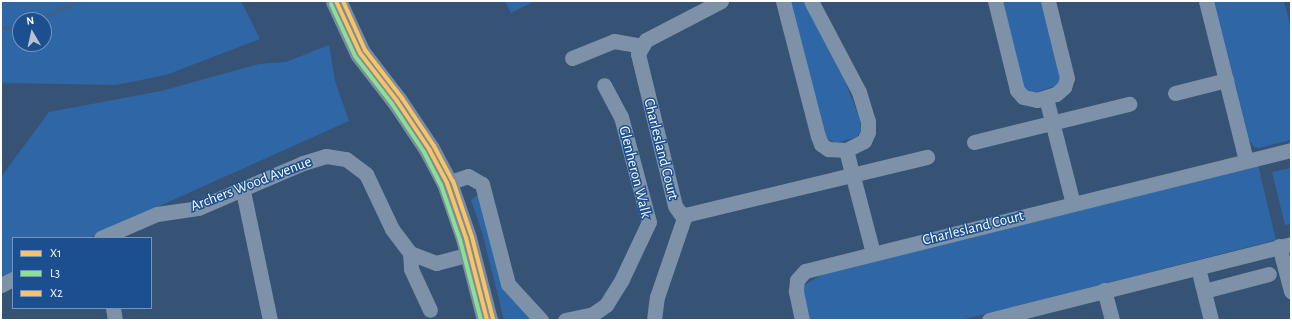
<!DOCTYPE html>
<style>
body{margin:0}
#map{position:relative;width:1292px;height:321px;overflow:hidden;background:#365274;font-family:"Alegreya Sans",sans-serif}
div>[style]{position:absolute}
.green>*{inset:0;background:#2f66a5}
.stream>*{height:4px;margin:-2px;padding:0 2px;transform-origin:2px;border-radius:2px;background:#3b618d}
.minor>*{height:15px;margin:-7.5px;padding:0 7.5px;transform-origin:7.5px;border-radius:7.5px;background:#7d92a8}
.secondary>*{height:21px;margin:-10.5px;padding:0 10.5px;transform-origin:10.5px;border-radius:10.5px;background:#798da4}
.bus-1>*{height:4px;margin:-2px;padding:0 2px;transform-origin:2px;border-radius:2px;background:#fdc35f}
.bus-2>*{height:4px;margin:-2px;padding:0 2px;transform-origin:2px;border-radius:2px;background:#8de090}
.bus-3>*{height:4px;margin:-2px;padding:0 2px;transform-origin:2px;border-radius:2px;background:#fdc35f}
span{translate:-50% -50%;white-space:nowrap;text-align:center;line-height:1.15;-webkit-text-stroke:3px #1b4f8f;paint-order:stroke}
.street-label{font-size:15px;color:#fff}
.frame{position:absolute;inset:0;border:2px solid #fff;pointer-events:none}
.legend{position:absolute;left:12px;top:237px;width:140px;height:72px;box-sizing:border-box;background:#1b4f8f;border:1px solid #7695bc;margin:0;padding:5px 7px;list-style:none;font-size:12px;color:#fff}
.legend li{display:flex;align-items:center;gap:8px;height:20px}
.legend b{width:20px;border:1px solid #7695bc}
.north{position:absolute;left:12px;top:12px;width:40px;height:40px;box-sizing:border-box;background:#1b4f8f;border:1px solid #7695bc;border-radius:50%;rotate:351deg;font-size:11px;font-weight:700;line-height:16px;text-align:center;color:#fff}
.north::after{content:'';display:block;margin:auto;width:14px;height:18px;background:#b9c2ce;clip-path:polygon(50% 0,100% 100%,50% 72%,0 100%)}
</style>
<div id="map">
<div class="green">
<i style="clip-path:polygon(evenodd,1px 1px,241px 1px,260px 39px,166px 75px,116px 85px,1px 83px,1px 1px,20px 20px,44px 20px,44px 44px,20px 44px,20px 20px)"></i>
<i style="clip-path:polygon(505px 1px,535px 1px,511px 13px)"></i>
<i style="clip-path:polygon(790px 1px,803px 1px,844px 78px,860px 120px,861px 131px,857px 137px,836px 143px,826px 138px)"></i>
<i style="clip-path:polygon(1001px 1px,1041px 1px,1060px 77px,1058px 85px,1034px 93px,1027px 92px,1022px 84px)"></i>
<i style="clip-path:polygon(1213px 1px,1284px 1px,1291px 28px,1291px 140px,1259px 148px,1254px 147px,1248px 139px)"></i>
<i style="clip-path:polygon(329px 45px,335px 81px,349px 121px,88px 238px,13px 238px,13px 273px,1px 278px,1px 177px,49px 112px,161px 91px,259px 64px,286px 62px)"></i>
<i style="clip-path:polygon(1258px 165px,1276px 240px,961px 320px,810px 320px,803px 291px,806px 284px,825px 273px)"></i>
<i style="clip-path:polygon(1291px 168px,1291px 224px,1285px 225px,1272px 172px)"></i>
<i style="clip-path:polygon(480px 193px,506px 287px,536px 320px,504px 320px,482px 232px,471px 200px)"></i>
</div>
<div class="stream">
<i style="left:40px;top:20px;width:43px;rotate:-26deg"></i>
<i style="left:1px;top:29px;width:19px;rotate:-6deg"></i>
</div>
<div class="minor">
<i style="left:721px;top:1px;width:85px;rotate:152.5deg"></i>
<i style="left:646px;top:40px;width:16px;rotate:120deg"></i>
<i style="left:638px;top:54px;width:156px;rotate:76.3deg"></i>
<i style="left:675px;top:206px;width:9px;rotate:54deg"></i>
<i style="left:680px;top:213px;width:5px;rotate:22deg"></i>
<i style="left:685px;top:215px;width:249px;rotate:-13.5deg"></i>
<i style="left:783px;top:1px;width:139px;rotate:75.5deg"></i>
<i style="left:818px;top:136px;width:9px;rotate:69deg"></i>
<i style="left:821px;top:144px;width:9px;rotate:36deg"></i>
<i style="left:828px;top:149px;width:18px;rotate:3deg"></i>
<i style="left:846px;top:150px;width:106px;rotate:75.3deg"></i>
<i style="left:811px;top:1px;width:103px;rotate:62.2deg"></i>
<i style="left:859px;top:92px;width:30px;rotate:73deg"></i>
<i style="left:868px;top:121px;width:11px;rotate:90deg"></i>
<i style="left:868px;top:132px;width:10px;rotate:114deg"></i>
<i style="left:864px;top:141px;width:20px;rotate:153deg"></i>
<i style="left:995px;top:1px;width:92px;rotate:76.1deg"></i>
<i style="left:1017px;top:90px;width:9px;rotate:49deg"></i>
<i style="left:1023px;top:97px;width:14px;rotate:12deg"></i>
<i style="left:1037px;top:100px;width:20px;rotate:-18deg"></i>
<i style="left:1056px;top:94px;width:11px;rotate:-41deg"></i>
<i style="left:1064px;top:87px;width:9px;rotate:-72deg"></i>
<i style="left:1067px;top:78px;width:79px;rotate:-103.9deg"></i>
<i style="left:1206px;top:1px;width:164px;rotate:75.9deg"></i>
<i style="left:572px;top:58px;width:45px;rotate:-22deg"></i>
<i style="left:614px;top:41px;width:27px;rotate:10deg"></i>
<i style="left:1175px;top:93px;width:53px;rotate:-14.3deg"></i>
<i style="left:1046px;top:98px;width:109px;rotate:75.7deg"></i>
<i style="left:974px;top:142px;width:160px;rotate:-13.8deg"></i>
<i style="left:447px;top:183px;width:22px;rotate:-18deg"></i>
<i style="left:468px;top:176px;width:16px;rotate:30deg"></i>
<i style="left:482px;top:184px;width:103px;rotate:75.4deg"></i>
<i style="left:508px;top:284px;width:49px;rotate:47.5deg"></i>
<i style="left:243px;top:191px;width:132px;rotate:78.2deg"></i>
<i style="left:101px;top:238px;width:61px;rotate:-23.2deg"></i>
<i style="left:157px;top:214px;width:41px;rotate:-8.3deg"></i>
<i style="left:198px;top:208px;width:114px;rotate:-23.2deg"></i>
<i style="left:303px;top:163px;width:24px;rotate:-17deg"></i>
<i style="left:326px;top:156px;width:20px;rotate:9deg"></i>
<i style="left:346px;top:159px;width:25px;rotate:37deg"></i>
<i style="left:366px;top:174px;width:61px;rotate:64.7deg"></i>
<i style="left:392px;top:229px;width:30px;rotate:53deg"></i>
<i style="left:410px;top:253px;width:28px;rotate:21deg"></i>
<i style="left:436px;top:263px;width:35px;rotate:-15deg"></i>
<i style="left:1279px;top:246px;width:47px;rotate:75.1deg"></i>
<i style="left:410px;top:253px;width:16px;rotate:86deg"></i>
<i style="left:411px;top:269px;width:45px;rotate:65.1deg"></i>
<i style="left:1198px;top:268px;width:54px;rotate:76deg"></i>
<i style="left:1px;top:285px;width:13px;rotate:-27deg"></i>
<i style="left:1104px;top:290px;width:31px;rotate:75deg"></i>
<i style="left:1204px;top:291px;width:67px;rotate:-14.7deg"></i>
<i style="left:113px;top:308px;width:12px;rotate:81deg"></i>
<i style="left:565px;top:320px;width:29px;rotate:-12deg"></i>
<i style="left:593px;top:314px;width:16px;rotate:-35deg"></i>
<i style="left:606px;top:305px;width:31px;rotate:-58deg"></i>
<i style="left:622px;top:279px;width:63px;rotate:-64.7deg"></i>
<i style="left:649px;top:222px;width:109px;rotate:-104.9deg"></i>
<i style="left:621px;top:117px;width:36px;rotate:-118deg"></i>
<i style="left:654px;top:320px;width:23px;rotate:-83deg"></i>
<i style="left:657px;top:297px;width:87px;rotate:-71.1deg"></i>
<i style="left:802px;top:320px;width:30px;rotate:-102deg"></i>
<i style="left:796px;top:291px;width:11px;rotate:-85deg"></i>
<i style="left:797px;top:280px;width:12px;rotate:-48deg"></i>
<i style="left:805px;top:271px;width:501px;rotate:-13.98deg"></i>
<i style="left:989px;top:320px;width:311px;rotate:-14.1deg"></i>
</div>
<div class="secondary">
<i style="left:336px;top:1px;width:57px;rotate:65.2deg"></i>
<i style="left:360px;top:53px;width:61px;rotate:52.4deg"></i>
<i style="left:397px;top:101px;width:58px;rotate:56.3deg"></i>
<i style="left:429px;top:149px;width:38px;rotate:62deg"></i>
<i style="left:447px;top:183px;width:58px;rotate:70.9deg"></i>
<i style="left:466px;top:238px;width:85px;rotate:75.6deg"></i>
</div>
<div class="bus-1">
<i style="left:336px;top:1px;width:57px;rotate:65.2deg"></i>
<i style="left:360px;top:53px;width:61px;rotate:52.4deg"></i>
<i style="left:397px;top:101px;width:58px;rotate:56.3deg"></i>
<i style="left:429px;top:149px;width:38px;rotate:62deg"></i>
<i style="left:447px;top:183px;width:58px;rotate:70.9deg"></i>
<i style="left:466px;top:238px;width:85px;rotate:75.6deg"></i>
</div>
<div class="bus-2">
<i style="left:331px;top:4px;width:57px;rotate:65.2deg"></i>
<i style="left:355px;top:56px;width:61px;rotate:52.4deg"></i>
<i style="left:392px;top:104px;width:58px;rotate:56.3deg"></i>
<i style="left:424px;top:152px;width:37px;rotate:63deg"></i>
<i style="left:441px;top:185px;width:58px;rotate:70.9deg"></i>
<i style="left:460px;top:240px;width:83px;rotate:75.3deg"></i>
</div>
<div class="bus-3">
<i style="left:343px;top:1px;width:54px;rotate:65.8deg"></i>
<i style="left:365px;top:50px;width:61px;rotate:52.4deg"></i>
<i style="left:402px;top:98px;width:58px;rotate:56.3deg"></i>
<i style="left:434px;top:146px;width:40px;rotate:62deg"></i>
<i style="left:453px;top:181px;width:59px;rotate:71.3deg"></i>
<i style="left:472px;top:237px;width:85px;rotate:75.6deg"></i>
</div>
<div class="street-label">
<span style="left:661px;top:149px;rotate:76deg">Charlesland Court</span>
<span style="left:635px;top:172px;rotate:76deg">Glenheron Walk</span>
<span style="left:251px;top:184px;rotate:-21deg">Archers Wood Avenue</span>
<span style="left:973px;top:228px;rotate:-14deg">Charlesland Court</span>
</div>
<div class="frame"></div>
<ul class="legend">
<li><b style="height:5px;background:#fdc35f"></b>X1</li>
<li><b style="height:5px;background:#8de090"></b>L3</li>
<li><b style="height:5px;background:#fdc35f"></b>X2</li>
</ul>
<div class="north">N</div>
</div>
